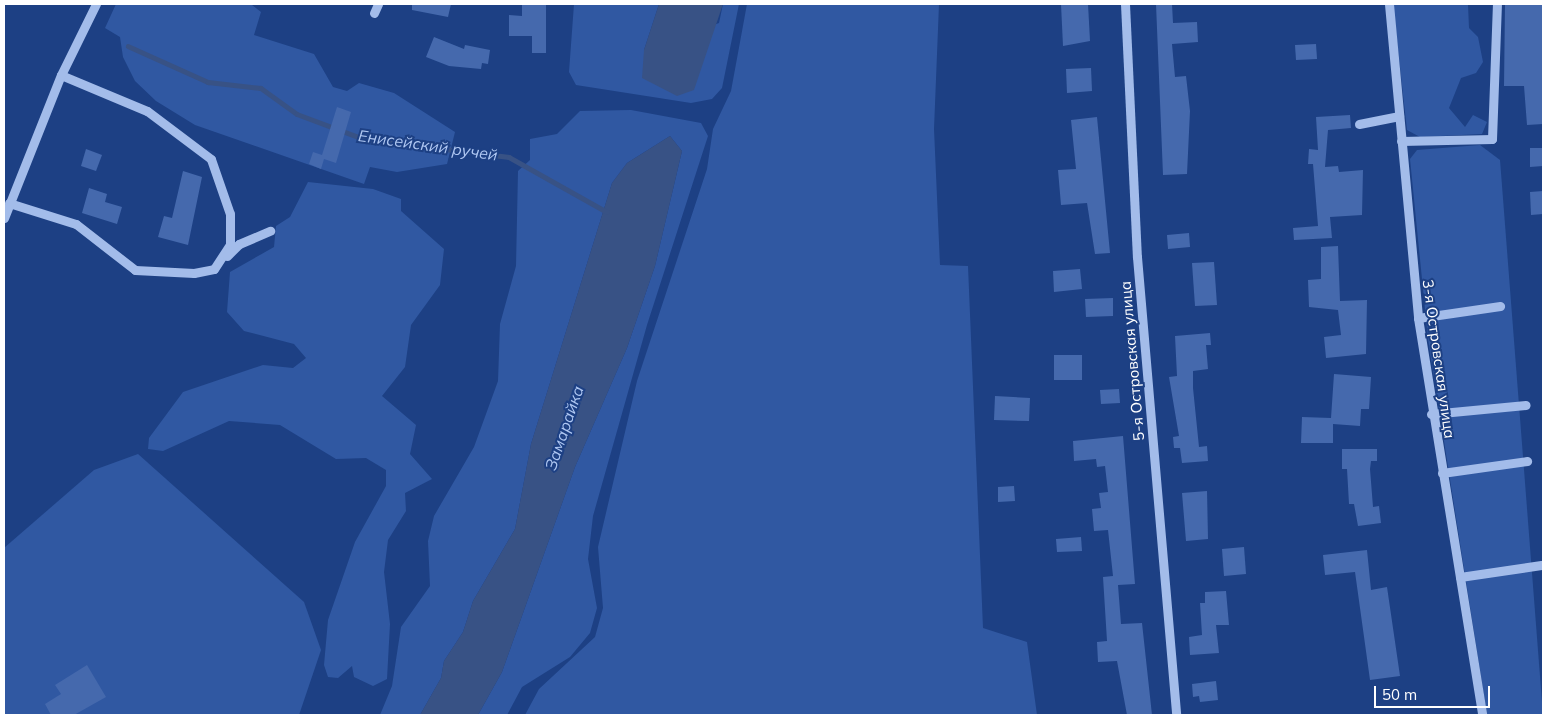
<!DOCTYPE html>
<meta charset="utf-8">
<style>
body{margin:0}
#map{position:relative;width:1547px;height:719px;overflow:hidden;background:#1d4084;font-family:Mulish,sans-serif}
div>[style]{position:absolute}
.green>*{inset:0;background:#3058a2}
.water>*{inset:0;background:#385285}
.stream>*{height:4.5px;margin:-2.25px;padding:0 2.25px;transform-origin:2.25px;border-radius:2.25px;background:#385285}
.building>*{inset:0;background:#4569ad}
.minor>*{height:9px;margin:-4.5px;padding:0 4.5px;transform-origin:4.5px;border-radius:4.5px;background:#a3bcea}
span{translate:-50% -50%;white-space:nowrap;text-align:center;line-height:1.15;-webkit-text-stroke:4px #1d4084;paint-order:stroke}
.street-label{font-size:15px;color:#fff}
.water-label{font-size:16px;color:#afc7f2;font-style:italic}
.frame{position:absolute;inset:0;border:5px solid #fff;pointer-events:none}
.scale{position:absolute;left:1374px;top:686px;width:116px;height:22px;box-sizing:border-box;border:2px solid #fff;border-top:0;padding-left:6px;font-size:15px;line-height:18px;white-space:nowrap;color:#fff;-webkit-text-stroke:4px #1d4084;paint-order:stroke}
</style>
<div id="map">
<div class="green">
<i style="clip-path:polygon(116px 4px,252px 5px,261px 12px,254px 35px,314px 54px,333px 87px,347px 91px,359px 83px,394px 93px,455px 132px,447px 164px,397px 172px,370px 167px,364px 184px,195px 125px,156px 101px,135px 81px,123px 57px,120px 37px,105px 28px)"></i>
<i style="clip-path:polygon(574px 4px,659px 4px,644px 50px,719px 23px,723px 4px,739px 4px,722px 88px,712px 99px,691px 103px,576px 85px,569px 72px)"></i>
<i style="clip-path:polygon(747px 4px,939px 4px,934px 129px,940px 265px,968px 266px,983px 628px,1027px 642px,1037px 715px,525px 715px,539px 689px,595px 637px,603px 608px,598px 547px,637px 381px,707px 169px,713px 129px,731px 91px)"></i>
<i style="clip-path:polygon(1393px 4px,1468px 4px,1469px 28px,1478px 37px,1483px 62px,1476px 73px,1461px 78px,1449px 108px,1465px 127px,1473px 115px,1487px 122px,1482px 134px,1420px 137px,1407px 130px)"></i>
<i style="clip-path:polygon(631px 110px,701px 123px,708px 136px,647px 325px,593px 516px,588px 559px,597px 608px,590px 633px,570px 657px,522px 687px,507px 715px,478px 715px,502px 672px,575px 467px,627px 348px,655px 266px,682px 151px,670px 136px,627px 163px,612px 183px,531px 444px,515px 529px,473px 601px,463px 632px,444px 661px,441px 678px,420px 715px,380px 715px,392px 686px,401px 627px,430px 586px,428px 541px,434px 516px,474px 447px,498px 381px,500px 324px,516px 266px,518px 171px,530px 160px,530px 139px,557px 134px,580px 111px)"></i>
<i style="clip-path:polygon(1480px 145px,1500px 160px,1543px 715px,1487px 715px,1428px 339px,1410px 159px,1417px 150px)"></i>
<i style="clip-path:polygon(308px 182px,373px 189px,401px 199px,401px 211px,444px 249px,440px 285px,411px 325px,405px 367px,382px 396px,416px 425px,410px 454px,432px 479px,405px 493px,406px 511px,388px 540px,384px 572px,390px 624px,387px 679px,373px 686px,354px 677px,352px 666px,338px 678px,328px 677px,324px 665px,328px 620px,355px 542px,386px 486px,386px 470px,366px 458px,336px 459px,280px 425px,229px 421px,163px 451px,148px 449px,149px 438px,183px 392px,263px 365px,293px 368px,306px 358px,294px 344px,244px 331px,227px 312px,230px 272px,274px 247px,276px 226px,290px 217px)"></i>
<i style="clip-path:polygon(138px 454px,304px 602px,321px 650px,299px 715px,4px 715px,4px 548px,94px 470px)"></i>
</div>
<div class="water">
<i style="clip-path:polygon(659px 4px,723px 4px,694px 90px,677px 96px,642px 78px,644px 50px)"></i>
<i style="clip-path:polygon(670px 136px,682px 151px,655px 266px,627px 348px,575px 467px,502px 672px,478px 715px,420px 715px,441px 678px,444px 661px,463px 632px,473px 601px,515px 529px,531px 444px,612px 183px,627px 163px)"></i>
</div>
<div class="stream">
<i style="left:128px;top:46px;width:88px;rotate:24.2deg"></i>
<i style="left:208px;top:82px;width:53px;rotate:6.5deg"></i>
<i style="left:261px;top:88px;width:44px;rotate:35.8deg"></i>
<i style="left:297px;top:114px;width:72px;rotate:20.5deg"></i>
<i style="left:364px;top:139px;width:146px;rotate:7.1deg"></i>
<i style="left:509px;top:157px;width:112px;rotate:29.3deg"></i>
</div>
<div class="building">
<i style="clip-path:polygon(412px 4px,451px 4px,448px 17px,412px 10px)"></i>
<i style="clip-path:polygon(522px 4px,546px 4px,546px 53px,532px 53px,532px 36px,509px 36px,509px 15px,522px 16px)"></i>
<i style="clip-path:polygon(1061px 4px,1088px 4px,1090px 41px,1063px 46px)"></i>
<i style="clip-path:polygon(1156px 4px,1172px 4px,1173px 23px,1197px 22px,1198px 42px,1172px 44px,1175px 77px,1186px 76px,1190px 111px,1187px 174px,1163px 175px)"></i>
<i style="clip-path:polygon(1505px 4px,1543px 4px,1543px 124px,1527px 125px,1524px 86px,1504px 86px)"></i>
<i style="clip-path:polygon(434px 37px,464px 49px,465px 45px,490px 50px,488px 64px,482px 63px,481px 69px,449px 66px,426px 57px)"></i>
<i style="clip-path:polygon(1316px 44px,1317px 59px,1296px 60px,1295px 45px)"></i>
<i style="clip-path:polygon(1091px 68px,1092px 91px,1067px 93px,1066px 69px)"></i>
<i style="clip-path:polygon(337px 107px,351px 112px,336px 163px,324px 159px,321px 169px,309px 164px,313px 152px,322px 155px)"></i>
<i style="clip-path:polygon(1350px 115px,1351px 128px,1328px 130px,1325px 167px,1338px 166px,1339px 172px,1363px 170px,1362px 215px,1330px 217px,1332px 238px,1294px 240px,1293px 228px,1318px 226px,1313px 164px,1308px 164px,1309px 149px,1318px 150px,1316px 117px)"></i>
<i style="clip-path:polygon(1097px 117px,1110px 253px,1095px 254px,1087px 203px,1061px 205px,1058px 170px,1076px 169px,1071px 120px)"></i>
<i style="clip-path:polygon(1530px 148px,1543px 148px,1543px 166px,1530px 167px)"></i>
<i style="clip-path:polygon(86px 149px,102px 155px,96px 171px,81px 166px)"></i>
<i style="clip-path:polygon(183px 171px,202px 177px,188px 245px,158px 237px,164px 216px,172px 218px)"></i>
<i style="clip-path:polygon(89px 188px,107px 194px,105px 202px,122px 207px,117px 224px,82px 213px)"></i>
<i style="clip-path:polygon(1543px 191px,1543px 214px,1531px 215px,1530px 192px)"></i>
<i style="clip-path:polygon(1189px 233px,1190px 247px,1168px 249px,1167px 235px)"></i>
<i style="clip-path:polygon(1338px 246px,1340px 301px,1367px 300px,1366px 354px,1326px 358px,1324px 337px,1341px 335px,1338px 310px,1309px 307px,1308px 280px,1321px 279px,1321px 247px)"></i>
<i style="clip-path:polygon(1214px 262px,1217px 305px,1195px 306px,1192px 263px)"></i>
<i style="clip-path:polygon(1080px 269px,1082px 289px,1054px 292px,1053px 271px)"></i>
<i style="clip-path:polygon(1113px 298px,1113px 316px,1086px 317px,1085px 299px)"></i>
<i style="clip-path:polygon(1210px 333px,1211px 345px,1206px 345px,1208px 369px,1193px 371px,1193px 388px,1199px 447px,1207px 446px,1208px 461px,1182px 463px,1180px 448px,1174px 448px,1173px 437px,1179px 436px,1169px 377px,1177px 376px,1175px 336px)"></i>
<i style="clip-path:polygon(1054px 355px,1082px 355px,1082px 380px,1054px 380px)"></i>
<i style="clip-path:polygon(1334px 374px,1371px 377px,1369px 409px,1361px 409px,1360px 426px,1333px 424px,1333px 443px,1301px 443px,1302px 417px,1331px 418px)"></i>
<i style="clip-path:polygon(1119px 389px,1120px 403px,1101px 404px,1100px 390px)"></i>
<i style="clip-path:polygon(995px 396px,1030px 398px,1029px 421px,994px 420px)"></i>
<i style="clip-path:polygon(1123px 436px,1135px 584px,1118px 585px,1121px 624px,1142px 623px,1152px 715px,1127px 715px,1117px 661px,1098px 662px,1097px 642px,1107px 641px,1103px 577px,1113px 576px,1108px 530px,1094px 531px,1092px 509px,1101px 508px,1099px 493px,1108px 492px,1105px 466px,1097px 467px,1096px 459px,1074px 461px,1073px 441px)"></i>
<i style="clip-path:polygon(1342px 449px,1377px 449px,1377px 461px,1371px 461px,1370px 469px,1373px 507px,1379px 506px,1381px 523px,1358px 526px,1354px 504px,1349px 504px,1347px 469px,1342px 469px)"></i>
<i style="clip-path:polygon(1014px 486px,1015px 501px,998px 502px,998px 487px)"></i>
<i style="clip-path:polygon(1207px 491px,1208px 539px,1186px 541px,1182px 493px)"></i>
<i style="clip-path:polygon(1081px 537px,1082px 551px,1057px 552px,1056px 539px)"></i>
<i style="clip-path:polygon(1244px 547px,1246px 574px,1224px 576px,1222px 549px)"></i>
<i style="clip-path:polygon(1367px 550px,1371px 590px,1387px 587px,1400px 676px,1370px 680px,1355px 572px,1325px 575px,1323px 555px)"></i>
<i style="clip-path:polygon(1226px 591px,1229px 625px,1216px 625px,1219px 653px,1190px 655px,1189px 637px,1202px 635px,1200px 603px,1205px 603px,1205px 592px)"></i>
<i style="clip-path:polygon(87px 665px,106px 697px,74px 715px,51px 715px,45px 704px,61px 694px,55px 685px)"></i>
<i style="clip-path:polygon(1216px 681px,1218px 700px,1200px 702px,1199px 696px,1193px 697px,1192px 684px)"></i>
</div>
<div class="minor">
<i style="left:1125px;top:4px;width:253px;rotate:87.3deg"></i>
<i style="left:1137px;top:257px;width:460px;rotate:85.1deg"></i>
<i style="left:1389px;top:4px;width:315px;rotate:84.7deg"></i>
<i style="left:1418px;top:318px;width:402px;rotate:80.8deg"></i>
<i style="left:374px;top:13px;width:10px;rotate:-66deg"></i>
<i style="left:1359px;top:124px;width:41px;rotate:-11.3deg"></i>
<i style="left:1401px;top:141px;width:91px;rotate:-1.3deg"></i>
<i style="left:1492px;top:139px;width:135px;rotate:-87.9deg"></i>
<i style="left:9px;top:203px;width:70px;rotate:17.4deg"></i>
<i style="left:76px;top:224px;width:75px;rotate:37.9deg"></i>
<i style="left:135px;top:270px;width:59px;rotate:2.9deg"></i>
<i style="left:194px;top:273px;width:20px;rotate:-11deg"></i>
<i style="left:214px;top:269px;width:30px;rotate:-57deg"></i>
<i style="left:230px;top:244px;width:30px;rotate:-90deg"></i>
<i style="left:230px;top:214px;width:58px;rotate:-109.1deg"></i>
<i style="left:211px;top:159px;width:80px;rotate:-143.1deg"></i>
<i style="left:147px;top:111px;width:93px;rotate:-157.3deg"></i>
<i style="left:4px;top:218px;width:154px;rotate:-68.3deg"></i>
<i style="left:61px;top:75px;width:79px;rotate:-63.8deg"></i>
<i style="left:227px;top:256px;width:17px;rotate:-45deg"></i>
<i style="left:239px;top:244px;width:34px;rotate:-23deg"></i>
<i style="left:1418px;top:318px;width:83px;rotate:-8.3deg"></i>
<i style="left:1431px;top:414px;width:95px;rotate:-5.4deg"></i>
<i style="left:1442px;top:473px;width:86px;rotate:-8deg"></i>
<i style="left:1460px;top:577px;width:82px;rotate:-8.4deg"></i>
</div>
<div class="street-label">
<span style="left:1439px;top:359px;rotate:82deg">3-я Островская улица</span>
<span style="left:1132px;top:361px;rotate:-95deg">5-я Островская улица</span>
</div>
<div class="water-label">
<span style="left:428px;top:145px;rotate:8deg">Енисейский ручей</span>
<span style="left:564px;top:428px;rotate:-71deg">Замарайка</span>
</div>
<div class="frame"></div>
<div class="scale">50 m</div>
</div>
